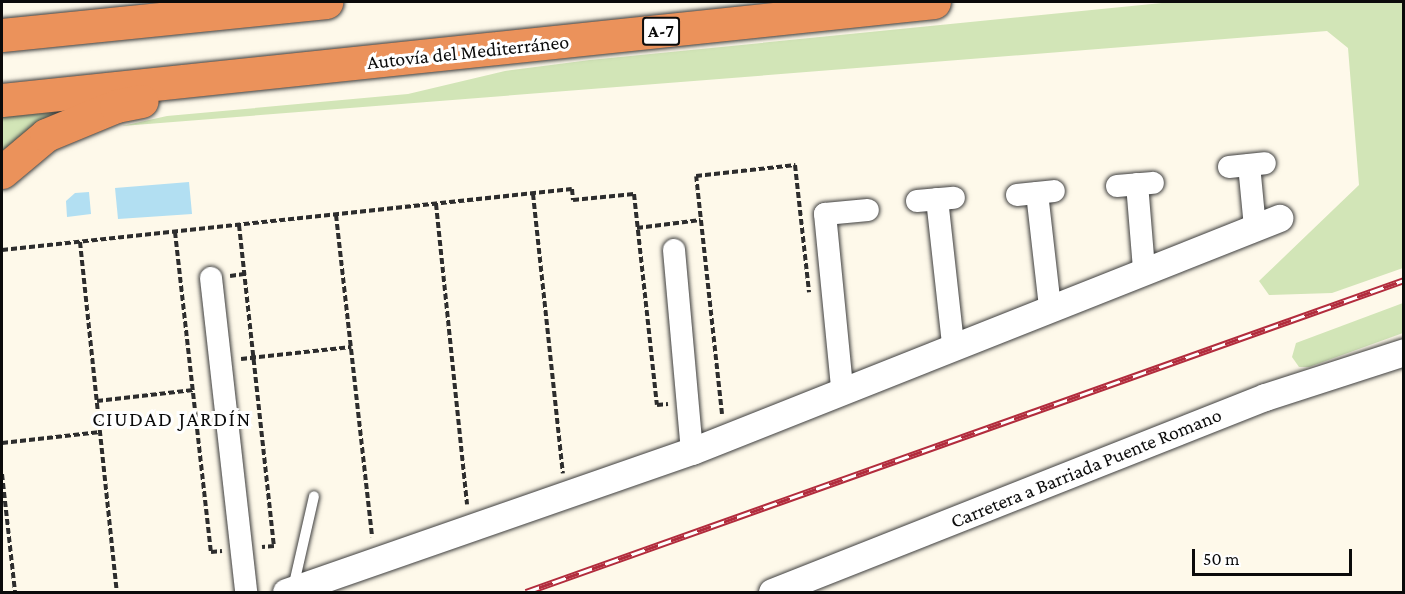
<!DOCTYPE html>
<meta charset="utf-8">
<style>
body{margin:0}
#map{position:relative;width:1405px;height:594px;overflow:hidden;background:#fef9ea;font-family:"Crimson Pro",serif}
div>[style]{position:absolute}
.green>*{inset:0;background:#d2e5b7}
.water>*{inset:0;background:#b2dff2}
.path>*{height:4px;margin-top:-2px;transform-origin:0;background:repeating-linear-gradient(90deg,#2d2d2d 0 6px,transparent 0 9px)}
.roads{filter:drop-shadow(0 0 2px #3e3e3e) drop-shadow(0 0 2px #3e3e3e)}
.service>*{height:10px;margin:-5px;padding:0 5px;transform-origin:5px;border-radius:5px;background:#fff}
.minor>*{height:22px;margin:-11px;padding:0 11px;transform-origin:11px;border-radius:11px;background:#fff}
.tertiary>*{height:27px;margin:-13.5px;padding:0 13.5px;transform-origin:13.5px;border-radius:13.5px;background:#fff}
.motorway>*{height:33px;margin:-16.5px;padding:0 16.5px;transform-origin:16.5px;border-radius:16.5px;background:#eb925b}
.rail>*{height:7px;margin-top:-3.5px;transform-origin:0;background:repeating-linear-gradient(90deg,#fff 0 14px,#b22c3d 0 28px);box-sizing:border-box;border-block:2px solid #b22c3d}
span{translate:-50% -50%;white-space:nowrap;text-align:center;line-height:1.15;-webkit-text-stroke:6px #fff;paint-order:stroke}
.shield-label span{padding:2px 4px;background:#fff;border:2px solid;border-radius:4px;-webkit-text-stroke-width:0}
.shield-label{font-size:18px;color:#0b0b0b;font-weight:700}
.street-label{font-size:20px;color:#0b0b0b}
.neighbourhood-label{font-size:21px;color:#0b0b0b;letter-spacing:1.5px}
.frame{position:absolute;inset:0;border:3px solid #0b0b0b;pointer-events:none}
.scale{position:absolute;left:1192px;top:549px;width:160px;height:27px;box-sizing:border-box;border:3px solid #0b0b0b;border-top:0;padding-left:8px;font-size:18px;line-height:21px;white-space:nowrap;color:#0b0b0b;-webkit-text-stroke:4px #fff;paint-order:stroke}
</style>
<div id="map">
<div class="green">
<i style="clip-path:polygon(1172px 2px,1403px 2px,1403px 268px,1332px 293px,1269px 295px,1259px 281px,1359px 185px,1348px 48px,1327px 31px,122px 126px,167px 116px,408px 94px,505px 71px,590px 60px)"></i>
<i style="clip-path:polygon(65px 109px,39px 125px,2px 157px,2px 116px)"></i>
<i style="clip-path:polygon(1403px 303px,1403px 333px,1309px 367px,1299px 367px,1292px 357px,1296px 343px)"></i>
</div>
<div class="water">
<i style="clip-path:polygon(189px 182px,192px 214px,118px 219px,115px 188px)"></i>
<i style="clip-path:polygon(89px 192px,91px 214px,67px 217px,66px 201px,75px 193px)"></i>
</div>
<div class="path">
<i style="left:533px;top:194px;width:281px;rotate:83.9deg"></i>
<i style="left:436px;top:204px;width:302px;rotate:84.1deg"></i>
<i style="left:336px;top:215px;width:324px;rotate:83.6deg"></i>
<i style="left:239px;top:225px;width:323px;rotate:83.8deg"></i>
<i style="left:274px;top:546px;width:12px;rotate:175deg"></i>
<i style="left:637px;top:228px;width:64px;rotate:-7.2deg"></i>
<i style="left:175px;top:232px;width:322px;rotate:83.6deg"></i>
<i style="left:211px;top:552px;width:11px;rotate:-5deg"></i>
<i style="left:80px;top:242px;width:352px;rotate:84deg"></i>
<i style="left:2px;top:250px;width:573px;rotate:-6.11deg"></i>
<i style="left:572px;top:189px;width:11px;rotate:85deg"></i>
<i style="left:573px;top:200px;width:61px;rotate:-5.6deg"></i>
<i style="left:634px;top:194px;width:212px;rotate:83.8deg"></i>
<i style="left:657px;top:405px;width:11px;rotate:-5deg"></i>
<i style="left:230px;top:276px;width:14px;rotate:-8deg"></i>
<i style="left:241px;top:359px;width:111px;rotate:-6.2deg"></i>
<i style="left:97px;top:401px;width:97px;rotate:-6.5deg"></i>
<i style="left:722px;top:414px;width:239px;rotate:-96.2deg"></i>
<i style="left:696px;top:176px;width:100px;rotate:-6.3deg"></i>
<i style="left:795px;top:165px;width:128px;rotate:83.7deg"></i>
<i style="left:2px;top:443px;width:99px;rotate:-6.4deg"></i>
<i style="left:2px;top:474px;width:119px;rotate:83.7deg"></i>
</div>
<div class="roads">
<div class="service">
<i style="left:293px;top:588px;width:94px;rotate:-77.1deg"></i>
</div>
<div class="minor">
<i style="left:1249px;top:165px;width:62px;rotate:84.5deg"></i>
<i style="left:1229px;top:167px;width:36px;rotate:-6deg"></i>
<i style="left:1137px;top:184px;width:86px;rotate:85.3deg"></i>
<i style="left:1117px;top:186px;width:36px;rotate:-5deg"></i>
<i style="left:1037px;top:193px;width:115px;rotate:83.5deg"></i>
<i style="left:1017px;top:195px;width:37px;rotate:-6deg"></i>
<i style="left:937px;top:199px;width:146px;rotate:83.7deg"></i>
<i style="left:917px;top:201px;width:37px;rotate:-5deg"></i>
<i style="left:674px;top:250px;width:202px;rotate:84.9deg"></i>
<i style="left:211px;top:278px;width:316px;rotate:83.6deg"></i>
<i style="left:842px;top:387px;width:174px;rotate:-95.6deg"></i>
<i style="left:825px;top:214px;width:43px;rotate:-5.3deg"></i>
</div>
<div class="tertiary">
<i style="left:286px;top:592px;width:430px;rotate:-19.2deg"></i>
<i style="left:692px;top:451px;width:632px;rotate:-21.65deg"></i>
<i style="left:772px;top:592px;width:530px;rotate:-21.58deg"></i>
<i style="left:1265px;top:397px;width:146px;rotate:-17.9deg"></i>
</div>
<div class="motorway">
<i style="left:2px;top:35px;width:326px;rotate:-5.8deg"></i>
<i style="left:2px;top:100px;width:937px;rotate:-6deg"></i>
<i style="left:2px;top:172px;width:57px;rotate:-40.1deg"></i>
<i style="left:46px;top:135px;width:76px;rotate:-22.5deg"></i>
<i style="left:116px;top:106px;width:26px;rotate:-11deg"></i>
</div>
</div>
<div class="rail">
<i style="left:526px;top:592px;width:932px;rotate:-19.56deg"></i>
</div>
<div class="shield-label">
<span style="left:661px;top:31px">A-7</span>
</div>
<div class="street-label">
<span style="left:468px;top:52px;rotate:-6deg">Autovía del Mediterráneo</span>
<span style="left:1086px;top:468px;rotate:-22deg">Carretera a Barriada Puente Romano</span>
</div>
<div class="neighbourhood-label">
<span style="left:172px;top:419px">CIUDAD JARDÍN</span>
</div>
<div class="frame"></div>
<div class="scale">50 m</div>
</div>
